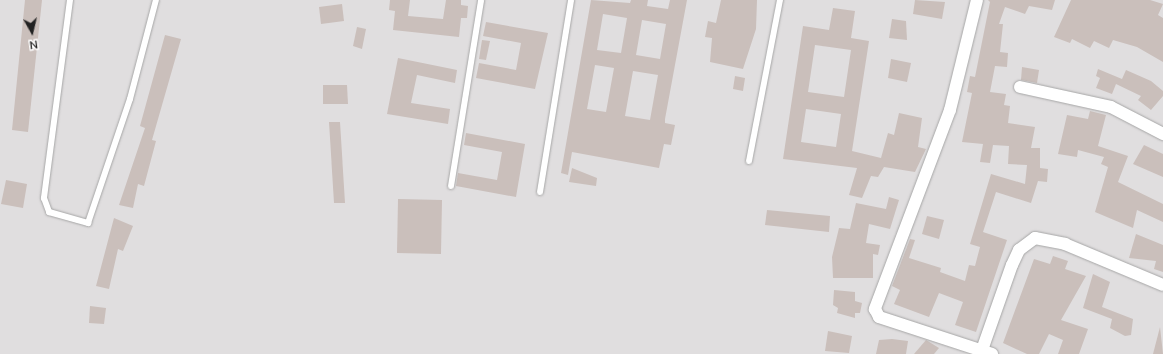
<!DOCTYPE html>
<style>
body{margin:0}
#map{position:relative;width:1163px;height:354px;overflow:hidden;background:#f2ede8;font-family:"Nunito Sans",sans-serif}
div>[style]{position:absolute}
.residential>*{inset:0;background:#e0dedf}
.building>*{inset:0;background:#cabfbb}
.roads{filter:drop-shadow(0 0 1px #a6a6a6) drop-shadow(0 0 1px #a6a6a6)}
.lane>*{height:6px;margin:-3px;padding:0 3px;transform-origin:3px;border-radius:3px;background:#fff}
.street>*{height:12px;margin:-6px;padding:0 6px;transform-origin:6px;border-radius:6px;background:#fff}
span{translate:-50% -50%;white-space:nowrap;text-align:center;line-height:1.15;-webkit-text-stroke:4px #fff;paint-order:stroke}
.north{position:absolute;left:12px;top:12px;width:40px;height:40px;-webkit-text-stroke:3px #fff;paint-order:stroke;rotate:172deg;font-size:11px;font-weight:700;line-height:16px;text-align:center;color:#222}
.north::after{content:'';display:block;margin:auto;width:14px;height:18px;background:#222;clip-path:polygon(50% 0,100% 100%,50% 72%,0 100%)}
</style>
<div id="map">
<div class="residential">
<i style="clip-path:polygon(0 0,1163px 0,1163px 354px,0 354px)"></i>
</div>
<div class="building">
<i style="clip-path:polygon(25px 0,42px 0,28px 132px,12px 130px)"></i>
<i style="clip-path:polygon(390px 0,410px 0,408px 16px,443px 19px,446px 0,461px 0,461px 5px,468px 6px,467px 18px,461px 18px,459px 37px,393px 30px,395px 11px,389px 10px)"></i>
<i style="clip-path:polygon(evenodd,591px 0,630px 3px,631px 0,648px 0,647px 6px,668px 9px,670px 0,687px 0,665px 119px,665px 123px,675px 125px,671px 145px,664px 144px,659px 168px,572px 152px,568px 175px,561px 173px,591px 0,603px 14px,627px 18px,621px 53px,597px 50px,603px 14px,591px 0,642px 20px,666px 24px,660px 59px,636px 55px,642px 20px,591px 0,595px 65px,614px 68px,606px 112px,587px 109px,595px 65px,591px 0,633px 71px,658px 75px,650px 120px,625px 116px,633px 71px)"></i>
<i style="clip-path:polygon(721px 0,757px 0,756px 29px,743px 69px,710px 62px,712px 38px,705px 37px,708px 21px,716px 23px)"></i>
<i style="clip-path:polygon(915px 0,945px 2px,942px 19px,913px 14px)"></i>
<i style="clip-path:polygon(988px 0,1055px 0,1052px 10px,1029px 6px,1025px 14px,1005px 7px,999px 24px,1003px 24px,1000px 52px,1008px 53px,1007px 67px,995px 66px,990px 92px,1006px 94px,1004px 105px,1010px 106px,1008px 123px,1035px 127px,1031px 148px,1040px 148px,1040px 168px,1048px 169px,1047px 182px,1038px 181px,1031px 203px,996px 192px,983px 232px,1007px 240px,976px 332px,955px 325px,963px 302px,939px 293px,929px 317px,894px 304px,900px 290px,892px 286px,910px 239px,915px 240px,909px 258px,941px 268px,940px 272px,965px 281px,969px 265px,975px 266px,980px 247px,970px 244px,991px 174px,1025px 184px,1027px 165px,1008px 164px,1009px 146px,993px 145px,990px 163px,980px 162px,983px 144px,962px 142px,972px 93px,967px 92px,970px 76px,975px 77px,990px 2px)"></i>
<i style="clip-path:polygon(1071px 0,1150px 0,1163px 4px,1158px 15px,1163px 18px,1163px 62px,1137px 47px,1113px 40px,1109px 48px,1094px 41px,1090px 48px,1072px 39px,1070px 43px,1054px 37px)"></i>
<i style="clip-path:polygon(342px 4px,344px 21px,321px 24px,319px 7px)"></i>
<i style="clip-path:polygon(evenodd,833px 8px,855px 11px,851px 38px,869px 41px,852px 151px,881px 158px,888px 133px,894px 135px,899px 113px,922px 118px,918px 147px,926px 149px,915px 172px,884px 167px,878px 177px,871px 176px,862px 198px,849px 195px,857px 168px,783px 159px,803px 26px,829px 30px,833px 8px,815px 45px,851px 50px,844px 97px,808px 92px,815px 45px,833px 8px,806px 109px,841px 114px,836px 147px,801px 142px,806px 109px)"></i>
<i style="clip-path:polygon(892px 19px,906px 21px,907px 40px,889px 38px)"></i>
<i style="clip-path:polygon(486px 22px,548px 33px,535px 89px,476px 78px,479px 63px,516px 70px,521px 43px,483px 36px)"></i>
<i style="clip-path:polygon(357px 27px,366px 29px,362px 49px,353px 46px)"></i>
<i style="clip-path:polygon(165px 35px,181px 39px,152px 140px,156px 141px,144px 186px,138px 184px,133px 208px,119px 205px,145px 128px,140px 126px)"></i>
<i style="clip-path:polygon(482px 40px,490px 41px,486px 60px,479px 59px)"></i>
<i style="clip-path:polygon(398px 58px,457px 70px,455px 83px,417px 75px,411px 103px,450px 109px,448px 124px,387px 114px)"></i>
<i style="clip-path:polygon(891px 59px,911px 63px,907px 82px,888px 78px)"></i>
<i style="clip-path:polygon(1022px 67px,1039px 70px,1037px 83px,1021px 80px)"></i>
<i style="clip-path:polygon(1098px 69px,1122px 79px,1126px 70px,1151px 81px,1163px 91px,1163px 96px,1151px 110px,1138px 100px,1141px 96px,1116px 84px,1112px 94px,1096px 88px,1100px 78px,1096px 76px)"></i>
<i style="clip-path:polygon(735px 76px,745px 78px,743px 91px,733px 89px)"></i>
<i style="clip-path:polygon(323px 85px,347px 85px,348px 104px,323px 104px)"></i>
<i style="clip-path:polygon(1090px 111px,1106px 115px,1098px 146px,1128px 156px,1118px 182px,1163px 204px,1163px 222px,1137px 210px,1133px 228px,1095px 212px,1108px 167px,1101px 164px,1104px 157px,1078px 150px,1077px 157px,1058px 154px,1067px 115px,1088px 119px)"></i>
<i style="clip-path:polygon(329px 122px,340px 122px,345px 203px,334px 203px)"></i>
<i style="clip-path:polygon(466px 133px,525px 144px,516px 197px,456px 186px,458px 173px,497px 180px,502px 152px,464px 145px)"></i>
<i style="clip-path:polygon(1144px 145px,1163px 154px,1163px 177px,1133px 164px)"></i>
<i style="clip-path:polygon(572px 168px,597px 178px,596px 186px,569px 182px)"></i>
<i style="clip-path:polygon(6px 180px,27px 184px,23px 208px,1px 204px)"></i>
<i style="clip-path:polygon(889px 197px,899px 200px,890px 229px,869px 224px,866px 243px,880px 245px,878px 255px,873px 254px,873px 278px,833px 278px,832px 257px,839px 228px,850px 229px,856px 203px,886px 209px)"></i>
<i style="clip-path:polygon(398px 199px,442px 200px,441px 254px,397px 253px)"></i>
<i style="clip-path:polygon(767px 210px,830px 216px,829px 232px,765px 225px)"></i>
<i style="clip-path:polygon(927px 216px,944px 220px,939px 239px,922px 234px)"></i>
<i style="clip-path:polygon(114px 218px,133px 226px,123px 251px,118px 249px,109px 289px,96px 286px)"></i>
<i style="clip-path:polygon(1136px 234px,1163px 245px,1163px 272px,1154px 269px,1156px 261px,1129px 258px)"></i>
<i style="clip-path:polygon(1053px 256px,1068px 261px,1065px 269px,1086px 276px,1061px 320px,1088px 329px,1079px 354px,1058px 354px,1063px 340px,1049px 334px,1039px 354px,1027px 354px,1003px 343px,1034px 259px,1050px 264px)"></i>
<i style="clip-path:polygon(1093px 274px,1110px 282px,1102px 307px,1133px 319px,1131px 335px,1125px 336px,1110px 328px,1112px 319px,1083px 308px)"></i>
<i style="clip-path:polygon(834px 290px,855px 292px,855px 301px,862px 303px,860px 313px,855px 313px,855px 318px,837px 313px,838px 308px,833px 305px)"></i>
<i style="clip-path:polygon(90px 306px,106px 308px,104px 324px,89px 323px)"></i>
<i style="clip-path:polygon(1160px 327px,1163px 354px,1153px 354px)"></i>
<i style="clip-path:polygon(828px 331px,852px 336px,849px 353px,825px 351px)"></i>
<i style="clip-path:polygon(892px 339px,908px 341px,906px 354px,876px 354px,879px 340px)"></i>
<i style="clip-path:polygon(926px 340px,939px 348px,934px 354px,914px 354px)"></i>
</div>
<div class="roads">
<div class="lane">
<i style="left:70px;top:0;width:200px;rotate:97.5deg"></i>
<i style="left:44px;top:198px;width:15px;rotate:70deg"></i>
<i style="left:49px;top:212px;width:41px;rotate:15.8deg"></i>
<i style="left:88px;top:223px;width:131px;rotate:-71.3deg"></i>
<i style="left:130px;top:99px;width:102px;rotate:-75.3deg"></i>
<i style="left:749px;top:161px;width:164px;rotate:-79.1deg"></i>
<i style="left:451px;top:186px;width:188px;rotate:-80.8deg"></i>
<i style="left:540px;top:192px;width:194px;rotate:-80.8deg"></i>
</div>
<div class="street">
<i style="left:977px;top:0;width:113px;rotate:103.8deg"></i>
<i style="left:950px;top:110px;width:213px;rotate:110.7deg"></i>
<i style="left:875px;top:309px;width:9px;rotate:63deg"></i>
<i style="left:879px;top:317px;width:119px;rotate:18.1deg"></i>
<i style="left:1020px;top:87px;width:93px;rotate:12.4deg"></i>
<i style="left:1111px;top:107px;width:59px;rotate:27.4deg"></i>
<i style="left:982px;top:350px;width:90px;rotate:-70.6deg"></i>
<i style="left:1012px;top:265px;width:17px;rotate:-65deg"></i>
<i style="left:1019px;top:250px;width:20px;rotate:-37deg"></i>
<i style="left:1035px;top:238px;width:31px;rotate:11deg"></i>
<i style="left:1065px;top:244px;width:106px;rotate:22.7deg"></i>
</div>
</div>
<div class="north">N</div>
</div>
